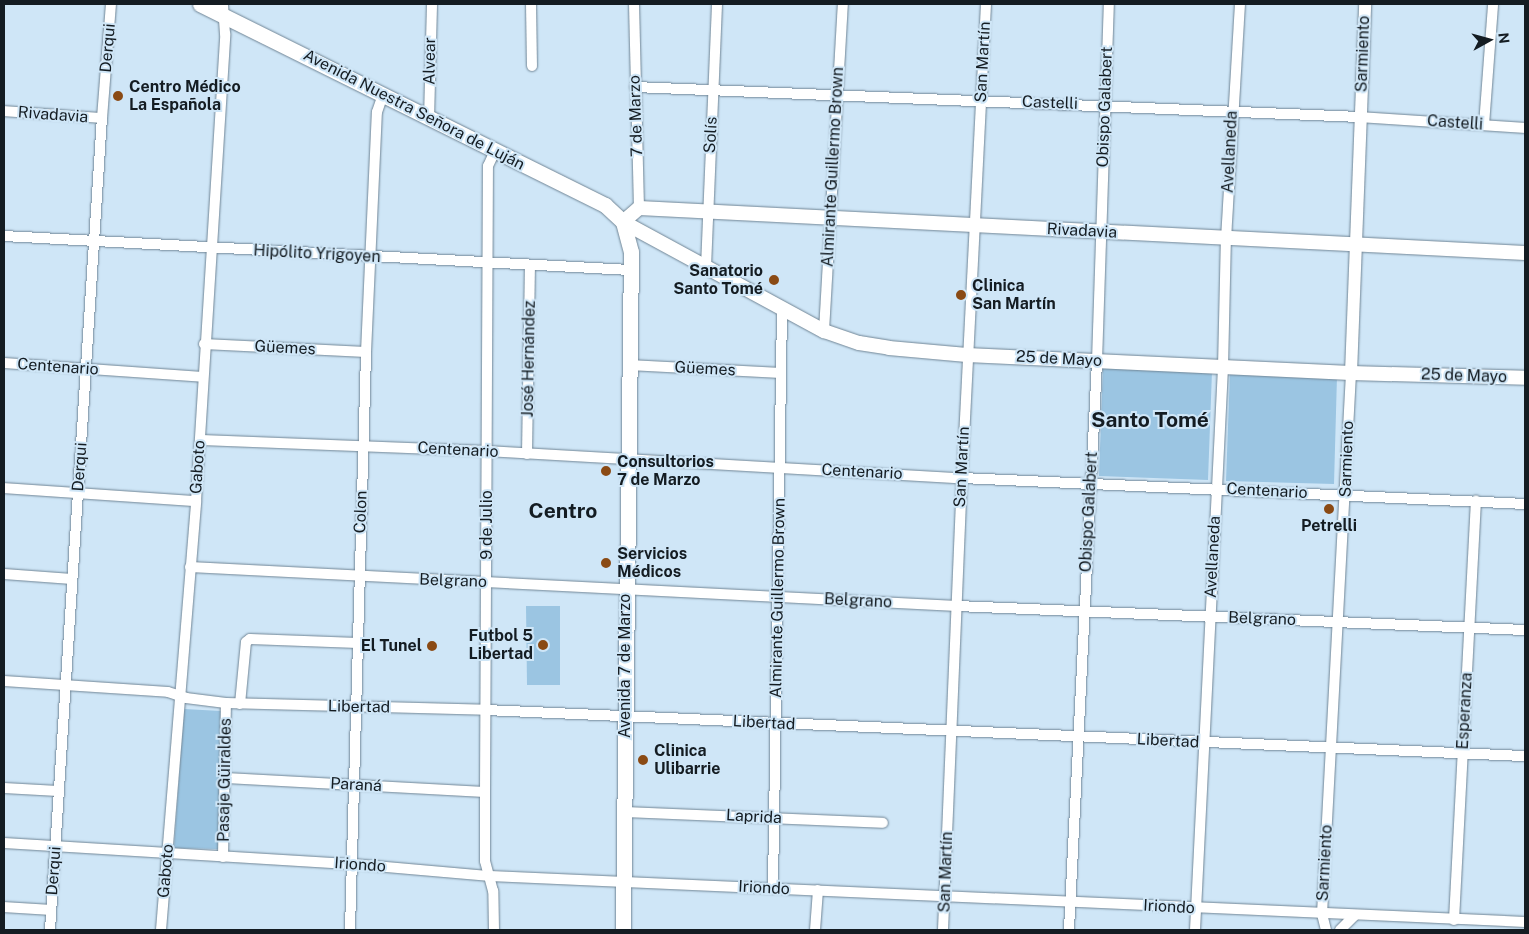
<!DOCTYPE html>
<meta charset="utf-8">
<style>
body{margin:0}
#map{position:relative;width:1529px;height:934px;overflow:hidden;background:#cfe6f7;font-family:"Public Sans",sans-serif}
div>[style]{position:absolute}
.green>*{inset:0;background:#9bc5e2}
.roads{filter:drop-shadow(0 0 1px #708595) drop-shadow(0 0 1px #708595)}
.minor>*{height:10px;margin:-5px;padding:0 5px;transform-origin:5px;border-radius:5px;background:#fff}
.tertiary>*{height:12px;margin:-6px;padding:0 6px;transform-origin:6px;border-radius:6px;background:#fff}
.secondary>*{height:14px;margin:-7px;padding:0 7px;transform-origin:7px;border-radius:7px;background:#fff}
.primary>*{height:15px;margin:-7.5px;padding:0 7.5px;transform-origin:7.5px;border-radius:7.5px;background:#fff}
.dots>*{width:14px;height:14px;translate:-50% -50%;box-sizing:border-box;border:2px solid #cfe6f7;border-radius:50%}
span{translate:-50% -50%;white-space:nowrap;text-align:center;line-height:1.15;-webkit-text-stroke:4px #cfe6f7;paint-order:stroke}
.street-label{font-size:16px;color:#141c22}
.poi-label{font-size:16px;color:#141c22;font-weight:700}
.left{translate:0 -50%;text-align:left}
.right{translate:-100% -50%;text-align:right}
.district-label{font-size:21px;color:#141c22;font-weight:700}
.frame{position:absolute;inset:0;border:5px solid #141c22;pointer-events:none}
.north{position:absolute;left:1464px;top:15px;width:50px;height:50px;-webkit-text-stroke:4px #cfe6f7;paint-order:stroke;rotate:83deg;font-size:14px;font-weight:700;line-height:20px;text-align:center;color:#141c22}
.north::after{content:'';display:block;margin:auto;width:18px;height:22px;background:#141c22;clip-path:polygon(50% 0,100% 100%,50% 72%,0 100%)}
</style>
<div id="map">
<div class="green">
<i style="clip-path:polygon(1103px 367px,1212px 371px,1208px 480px,1099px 476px)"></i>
<i style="clip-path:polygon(1230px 372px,1337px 376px,1334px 484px,1226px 481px)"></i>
<i style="clip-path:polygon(526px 606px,560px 606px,560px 685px,527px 685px)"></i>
<i style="clip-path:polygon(184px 709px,221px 711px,218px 849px,174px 848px)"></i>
</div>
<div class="roads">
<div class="minor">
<i style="left:531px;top:4px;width:62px;rotate:89.1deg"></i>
<i style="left:634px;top:4px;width:204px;rotate:88.6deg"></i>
<i style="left:635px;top:87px;width:726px;rotate:2.37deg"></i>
<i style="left:1360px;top:117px;width:165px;rotate:3.8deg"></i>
<i style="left:4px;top:111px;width:98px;rotate:4.1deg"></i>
<i style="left:429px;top:119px;width:115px;rotate:-88.5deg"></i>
<i style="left:1484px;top:125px;width:121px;rotate:-85.7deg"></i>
<i style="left:4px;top:236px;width:627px;rotate:3.11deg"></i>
<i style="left:706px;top:267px;width:263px;rotate:-87.6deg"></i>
<i style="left:824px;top:331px;width:328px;rotate:-86.7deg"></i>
<i style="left:204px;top:344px;width:162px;rotate:2.8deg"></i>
<i style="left:4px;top:363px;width:199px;rotate:4deg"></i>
<i style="left:629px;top:365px;width:152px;rotate:3deg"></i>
<i style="left:200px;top:440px;width:287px;rotate:2.2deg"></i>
<i style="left:487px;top:451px;width:476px;rotate:3.3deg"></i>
<i style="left:962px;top:478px;width:564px;rotate:2.64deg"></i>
<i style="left:527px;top:454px;width:189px;rotate:-89.1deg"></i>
<i style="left:4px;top:488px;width:192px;rotate:3.9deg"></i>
<i style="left:190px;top:567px;width:768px;rotate:2.91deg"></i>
<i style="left:957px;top:606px;width:569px;rotate:2.42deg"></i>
<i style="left:4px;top:574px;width:68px;rotate:4.2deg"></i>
<i style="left:4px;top:681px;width:164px;rotate:3.8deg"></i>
<i style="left:168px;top:692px;width:19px;rotate:18deg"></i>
<i style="left:186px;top:698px;width:40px;rotate:7.1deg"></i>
<i style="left:226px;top:703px;width:260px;rotate:1.5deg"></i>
<i style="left:486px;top:710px;width:1040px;rotate:2.54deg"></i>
<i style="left:240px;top:704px;width:62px;rotate:-84.5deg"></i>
<i style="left:246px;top:642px;width:5px;rotate:-37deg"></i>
<i style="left:250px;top:639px;width:108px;rotate:2.1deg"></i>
<i style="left:226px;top:778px;width:259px;rotate:3.1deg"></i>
<i style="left:4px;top:788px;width:54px;rotate:3.2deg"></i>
<i style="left:624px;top:812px;width:259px;rotate:2.4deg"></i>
<i style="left:4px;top:843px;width:349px;rotate:3.5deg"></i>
<i style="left:352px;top:864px;width:139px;rotate:5deg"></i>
<i style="left:490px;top:876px;width:1036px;rotate:2.54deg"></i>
<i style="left:223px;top:857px;width:154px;rotate:-88.9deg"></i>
<i style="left:773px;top:888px;width:580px;rotate:-89.11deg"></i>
<i style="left:4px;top:907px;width:47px;rotate:3.7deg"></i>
<i style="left:1454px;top:920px;width:420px;rotate:-87deg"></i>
<i style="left:50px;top:930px;width:814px;rotate:-86.34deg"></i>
<i style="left:102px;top:118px;width:114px;rotate:-85.5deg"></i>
<i style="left:161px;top:930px;width:430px;rotate:-85.3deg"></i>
<i style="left:196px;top:501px;width:468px;rotate:-86.4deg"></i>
<i style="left:225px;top:34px;width:30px;rotate:-94deg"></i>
<i style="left:350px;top:930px;width:578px;rotate:-88.41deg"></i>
<i style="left:366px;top:352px;width:240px;rotate:-87.4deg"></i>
<i style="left:377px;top:112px;width:18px;rotate:-71deg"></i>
<i style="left:494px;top:930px;width:39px;rotate:-91deg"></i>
<i style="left:493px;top:891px;width:31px;rotate:-105deg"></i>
<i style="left:485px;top:861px;width:69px;rotate:-90deg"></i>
<i style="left:485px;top:792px;width:626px;rotate:-89.73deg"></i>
<i style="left:488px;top:166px;width:17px;rotate:-65deg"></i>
<i style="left:815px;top:930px;width:40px;rotate:-85.7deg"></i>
<i style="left:943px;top:930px;width:452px;rotate:-87.6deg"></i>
<i style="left:962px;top:478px;width:475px;rotate:-87.1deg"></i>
<i style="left:1069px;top:930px;width:570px;rotate:-87.18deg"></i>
<i style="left:1097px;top:361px;width:357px;rotate:-88.1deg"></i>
<i style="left:1195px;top:930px;width:564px;rotate:-87.15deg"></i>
<i style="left:1223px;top:367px;width:128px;rotate:-88.7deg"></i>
<i style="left:1226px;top:239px;width:235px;rotate:-86.6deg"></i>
<i style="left:1326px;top:930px;width:16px;rotate:-104deg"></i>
<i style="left:1322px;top:914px;width:542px;rotate:-86.93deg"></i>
<i style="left:1340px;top:930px;width:20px;rotate:-45deg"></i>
</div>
<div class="tertiary">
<i style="left:1351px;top:373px;width:369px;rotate:-87.8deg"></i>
</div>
<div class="secondary">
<i style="left:1525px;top:253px;width:887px;rotate:-177.09deg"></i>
<i style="left:639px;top:208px;width:21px;rotate:139deg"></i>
<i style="left:623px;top:222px;width:229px;rotate:28.5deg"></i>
<i style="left:824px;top:331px;width:37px;rotate:19deg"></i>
<i style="left:859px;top:343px;width:30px;rotate:9deg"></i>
<i style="left:889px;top:348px;width:78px;rotate:5.1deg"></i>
<i style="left:967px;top:355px;width:384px;rotate:2.7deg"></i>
<i style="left:1351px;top:373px;width:174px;rotate:1.6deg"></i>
</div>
<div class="primary">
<i style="left:200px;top:4px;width:452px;rotate:26.4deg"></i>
<i style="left:605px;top:205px;width:25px;rotate:43deg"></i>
<i style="left:623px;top:222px;width:31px;rotate:75deg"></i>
<i style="left:631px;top:252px;width:678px;rotate:90.68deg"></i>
</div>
</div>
<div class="dots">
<i style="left:118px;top:96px;background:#8a4a14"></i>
<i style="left:774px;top:280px;background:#8a4a14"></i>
<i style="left:961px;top:295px;background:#8a4a14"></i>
<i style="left:606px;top:471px;background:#8a4a14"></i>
<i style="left:1329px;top:509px;background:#8a4a14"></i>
<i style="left:606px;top:563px;background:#8a4a14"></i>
<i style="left:543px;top:645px;background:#8a4a14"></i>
<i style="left:432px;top:646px;background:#8a4a14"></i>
<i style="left:643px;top:760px;background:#8a4a14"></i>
</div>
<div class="street-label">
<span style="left:108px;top:48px;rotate:-85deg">Derqui</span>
<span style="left:1363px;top:54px;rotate:-88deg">Sarmiento</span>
<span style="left:430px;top:61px;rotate:-89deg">Alvear</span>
<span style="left:983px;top:62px;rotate:-87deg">San Martín</span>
<span style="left:1050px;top:103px;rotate:2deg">Castelli</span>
<span style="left:1105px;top:107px;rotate:-88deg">Obispo Galabert</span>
<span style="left:414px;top:110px;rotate:27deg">Avenida Nuestra Señora de Luján</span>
<span style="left:53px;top:115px;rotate:4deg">Rivadavia</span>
<span style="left:636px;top:116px;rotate:-92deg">7 de Marzo</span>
<span style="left:1455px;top:123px;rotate:4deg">Castelli</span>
<span style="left:711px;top:135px;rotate:-87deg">Solís</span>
<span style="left:1230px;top:152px;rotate:-87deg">Avellaneda</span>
<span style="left:833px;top:167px;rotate:-87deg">Almirante Guillermo Brown</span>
<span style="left:1082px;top:231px;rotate:3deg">Rivadavia</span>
<span style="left:317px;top:254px;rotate:3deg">Hipólito Yrigoyen</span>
<span style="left:285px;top:348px;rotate:3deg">Güemes</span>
<span style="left:529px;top:359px;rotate:-89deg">José Hernández</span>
<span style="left:1059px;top:359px;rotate:3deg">25 de Mayo</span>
<span style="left:58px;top:367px;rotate:4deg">Centenario</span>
<span style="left:705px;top:369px;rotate:3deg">Güemes</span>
<span style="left:1464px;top:376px;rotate:2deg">25 de Mayo</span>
<span style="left:458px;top:450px;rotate:3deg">Centenario</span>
<span style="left:1347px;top:459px;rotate:-88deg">Sarmiento</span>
<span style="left:80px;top:467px;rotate:-86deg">Derqui</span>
<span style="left:198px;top:467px;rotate:-86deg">Gaboto</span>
<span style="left:962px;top:467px;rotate:-87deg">San Martín</span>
<span style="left:862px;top:472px;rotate:3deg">Centenario</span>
<span style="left:1267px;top:491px;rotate:3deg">Centenario</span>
<span style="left:361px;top:512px;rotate:-88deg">Colon</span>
<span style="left:1089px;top:512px;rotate:-87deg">Obispo Galabert</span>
<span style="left:487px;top:525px;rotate:-90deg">9 de Julio</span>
<span style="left:1213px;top:557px;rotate:-87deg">Avellaneda</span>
<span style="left:453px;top:581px;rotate:2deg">Belgrano</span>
<span style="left:778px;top:598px;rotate:-89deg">Almirante Guillermo Brown</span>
<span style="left:858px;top:601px;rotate:3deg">Belgrano</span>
<span style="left:1262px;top:619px;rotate:2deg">Belgrano</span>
<span style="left:625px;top:666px;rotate:-90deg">Avenida 7 de Marzo</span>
<span style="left:359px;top:707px;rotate:1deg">Libertad</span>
<span style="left:1465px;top:711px;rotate:-87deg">Esperanza</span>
<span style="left:764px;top:723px;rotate:3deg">Libertad</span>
<span style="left:1168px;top:741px;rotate:3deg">Libertad</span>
<span style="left:225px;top:780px;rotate:-89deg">Pasaje Güiraldes</span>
<span style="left:356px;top:785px;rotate:3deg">Paraná</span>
<span style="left:754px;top:817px;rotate:3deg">Laprida</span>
<span style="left:1325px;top:863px;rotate:-87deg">Sarmiento</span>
<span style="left:360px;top:865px;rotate:4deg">Iriondo</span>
<span style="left:54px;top:871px;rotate:-86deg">Derqui</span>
<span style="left:166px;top:871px;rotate:-85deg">Gaboto</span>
<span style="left:946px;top:872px;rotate:-88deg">San Martín</span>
<span style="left:764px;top:888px;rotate:3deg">Iriondo</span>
<span style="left:1169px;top:907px;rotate:3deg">Iriondo</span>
</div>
<div class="poi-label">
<span class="left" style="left:129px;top:96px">Centro Médico<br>La Española</span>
<span class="right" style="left:763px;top:280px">Sanatorio<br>Santo Tomé</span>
<span class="left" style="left:972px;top:295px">Clinica<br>San Martín</span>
<span class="left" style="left:617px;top:471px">Consultorios<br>7 de Marzo</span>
<span style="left:1329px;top:526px">Petrelli</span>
<span class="left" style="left:617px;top:563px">Servicios<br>Médicos</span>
<span class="right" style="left:533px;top:645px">Futbol 5<br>Libertad</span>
<span class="right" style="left:422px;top:646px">El Tunel</span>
<span class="left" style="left:654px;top:760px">Clinica<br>Ulibarrie</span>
</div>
<div class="district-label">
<span style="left:1150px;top:420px">Santo Tomé</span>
<span style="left:563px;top:511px">Centro</span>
</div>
<div class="frame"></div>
<div class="north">N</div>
</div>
